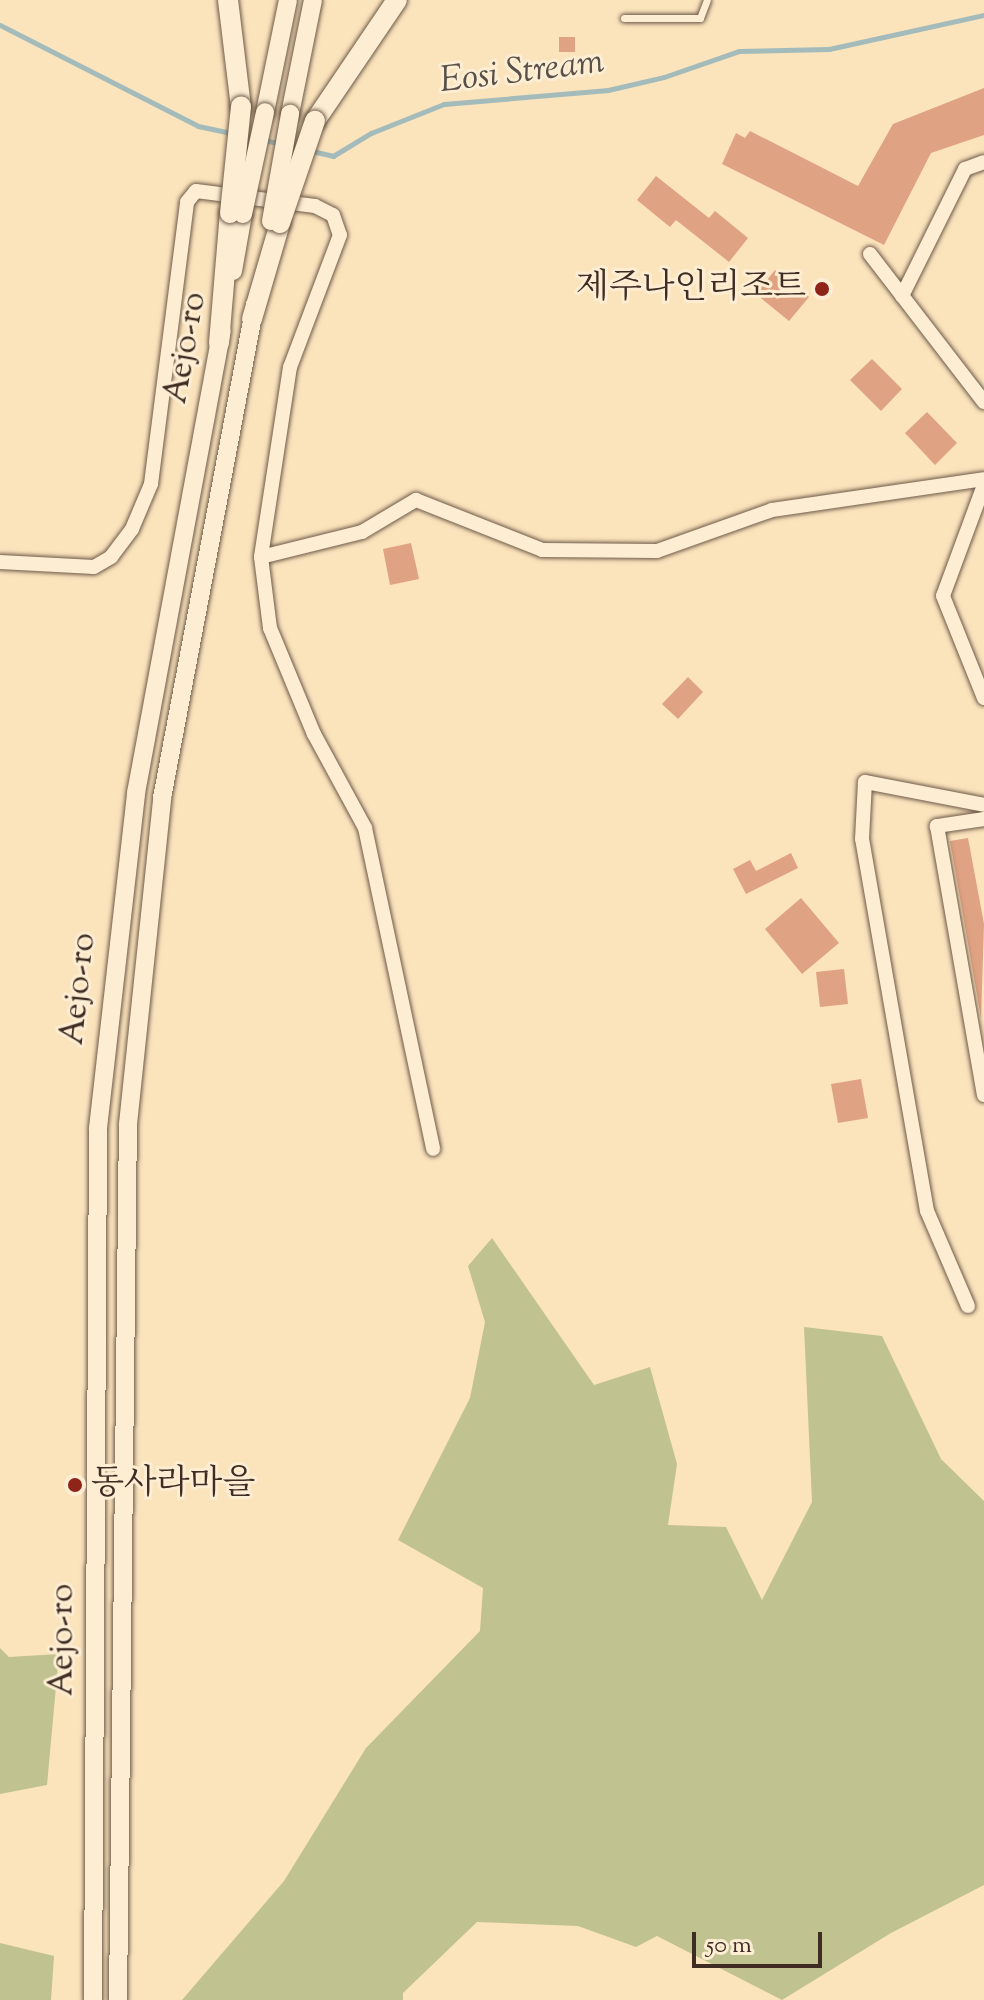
<!DOCTYPE html>
<meta charset="utf-8">
<style>
body{margin:0}
#map{position:relative;width:984px;height:2000px;overflow:hidden;background:#fbe3bc;font-family:"Sorts Mill Goudy","Noto Serif KR",serif}
div>[style]{position:absolute}
.green>*{inset:0;background:#c0c38f}
.stream>*{height:5px;margin:-2.5px;padding:0 2.5px;transform-origin:2.5px;border-radius:2.5px;background:#a3bbbb}
.building>*{inset:0;background:#dfa282}
.roads{filter:drop-shadow(0 0 2px #6e5a49) drop-shadow(0 0 2px #6e5a49)}
.service>*{height:7px;margin:-3.5px;padding:0 3.5px;transform-origin:3.5px;border-radius:3.5px;background:#fcedd3}
.minor>*{height:14px;margin:-7px;padding:0 7px;transform-origin:7px;border-radius:7px;background:#fcedd3}
.tertiary>*{height:18px;margin:-9px;padding:0 9px;transform-origin:9px;border-radius:9px;background:#fcedd3}
.secondary>*{height:20px;margin:-10px;padding:0 10px;transform-origin:10px;border-radius:10px;background:#fcedd3}
.bridges{filter:drop-shadow(0 0 2px #6e5a49) drop-shadow(0 0 2px #6e5a49)}
.tertiary-bridge>*{height:18px;margin:-9px;padding:0 9px;transform-origin:9px;border-radius:9px;background:#fcedd3}
.secondary-bridge>*{height:20px;margin:-10px;padding:0 10px;transform-origin:10px;border-radius:10px;background:#fcedd3}
.dots>*{width:22px;height:22px;translate:-50% -50%;box-sizing:border-box;border:4px solid #fcedd3;border-radius:50%}
span{translate:-50% -50%;white-space:nowrap;text-align:center;line-height:1.15;-webkit-text-stroke:6px #fcedd3;paint-order:stroke}
.poi-label{font-size:34px;color:#3f2c23}
.right{translate:-100% -50%;text-align:right}
.left{translate:0 -50%;text-align:left}
.street-label{font-size:34px;color:#3f2c23}
.water-label{font-size:36px;color:#585049;font-style:italic}
.scale{position:absolute;left:692px;top:1932px;width:130px;height:36px;box-sizing:border-box;border:4px solid #3f2c23;border-top:0;padding-left:10px;font-size:24px;line-height:28px;white-space:nowrap;color:#3f2c23;-webkit-text-stroke:6px #fcedd3;paint-order:stroke}
</style>
<div id="map">
<div class="green">
<i style="clip-path:polygon(492px 1238px,594px 1385px,650px 1367px,677px 1464px,668px 1525px,726px 1527px,762px 1600px,812px 1502px,804px 1327px,882px 1336px,941px 1459px,984px 1501px,984px 1885px,891px 1933px,782px 2000px,657px 1936px,636px 1947px,578px 1926px,477px 1922px,403px 1993px,403px 2000px,182px 2000px,284px 1881px,366px 1748px,480px 1631px,483px 1588px,398px 1540px,470px 1398px,485px 1322px,468px 1266px)"></i>
<i style="clip-path:polygon(0 1648px,9px 1657px,59px 1654px,47px 1785px,0 1794px)"></i>
<i style="clip-path:polygon(0 1943px,54px 1956px,51px 2000px,0 2000px)"></i>
</div>
<div class="stream">
<i style="left:0;top:25px;width:222px;rotate:27deg"></i>
<i style="left:198px;top:126px;width:35px;rotate:12deg"></i>
<i style="left:265px;top:140px;width:38px;rotate:14deg"></i>
<i style="left:312px;top:151px;width:22px;rotate:13deg"></i>
<i style="left:333px;top:156px;width:44px;rotate:-31.2deg"></i>
<i style="left:371px;top:133px;width:79px;rotate:-21.7deg"></i>
<i style="left:444px;top:104px;width:165px;rotate:-4.9deg"></i>
<i style="left:608px;top:90px;width:57px;rotate:-13.1deg"></i>
<i style="left:664px;top:77px;width:79px;rotate:-19.1deg"></i>
<i style="left:739px;top:51px;width:90px;rotate:-1.3deg"></i>
<i style="left:829px;top:49px;width:159px;rotate:-12.4deg"></i>
</div>
<div class="building">
<i style="clip-path:polygon(559px 37px,575px 37px,575px 52px,559px 52px)"></i>
<i style="clip-path:polygon(984px 88px,984px 135px,931px 153px,884px 245px,722px 164px,736px 133px,745px 138px,750px 131px,858px 186px,893px 124px)"></i>
<i style="clip-path:polygon(656px 176px,709px 218px,715px 211px,748px 238px,729px 262px,676px 220px,670px 227px,637px 200px)"></i>
<i style="clip-path:polygon(775px 270px,809px 297px,789px 321px,756px 294px)"></i>
<i style="clip-path:polygon(872px 359px,902px 389px,881px 411px,850px 380px)"></i>
<i style="clip-path:polygon(927px 412px,957px 443px,935px 465px,905px 433px)"></i>
<i style="clip-path:polygon(411px 543px,419px 579px,390px 585px,383px 549px)"></i>
<i style="clip-path:polygon(688px 677px,703px 692px,678px 719px,662px 704px)"></i>
<i style="clip-path:polygon(968px 838px,984px 924px,981px 1018px,950px 841px)"></i>
<i style="clip-path:polygon(791px 853px,798px 868px,746px 894px,733px 869px,750px 860px,756px 871px)"></i>
<i style="clip-path:polygon(801px 898px,839px 943px,802px 974px,765px 929px)"></i>
<i style="clip-path:polygon(844px 969px,848px 1004px,820px 1007px,816px 972px)"></i>
<i style="clip-path:polygon(861px 1079px,868px 1118px,838px 1123px,831px 1084px)"></i>
</div>
<div class="roads">
<div class="service">
<i style="left:624px;top:18px;width:76px"></i>
<i style="left:700px;top:18px;width:19px;rotate:-69deg"></i>
</div>
<div class="minor">
<i style="left:870px;top:254px;width:187px;rotate:52.4deg"></i>
<i style="left:902px;top:296px;width:142px;rotate:-63.6deg"></i>
<i style="left:965px;top:169px;width:20px;rotate:-20deg"></i>
<i style="left:984px;top:485px;width:118px;rotate:110.3deg"></i>
<i style="left:943px;top:596px;width:110px;rotate:68.1deg"></i>
<i style="left:261px;top:557px;width:104px;rotate:-13.9deg"></i>
<i style="left:362px;top:532px;width:63px;rotate:-30.7deg"></i>
<i style="left:416px;top:500px;width:136px;rotate:21.6deg"></i>
<i style="left:542px;top:550px;width:115px;rotate:0.5deg"></i>
<i style="left:657px;top:551px;width:122px;rotate:-19.6deg"></i>
<i style="left:772px;top:510px;width:214px;rotate:-8.3deg"></i>
<i style="left:0;top:562px;width:94px;rotate:3deg"></i>
<i style="left:94px;top:567px;width:20px;rotate:-30deg"></i>
<i style="left:111px;top:557px;width:35px;rotate:-53deg"></i>
<i style="left:132px;top:529px;width:49px;rotate:-67.1deg"></i>
<i style="left:151px;top:484px;width:284px;rotate:-82.7deg"></i>
<i style="left:187px;top:202px;width:14px;rotate:-51deg"></i>
<i style="left:196px;top:191px;width:120px;rotate:7.2deg"></i>
<i style="left:315px;top:206px;width:20px;rotate:27deg"></i>
<i style="left:333px;top:215px;width:21px;rotate:71deg"></i>
<i style="left:340px;top:235px;width:141px;rotate:110.7deg"></i>
<i style="left:290px;top:367px;width:192px;rotate:98.7deg"></i>
<i style="left:261px;top:557px;width:72px;rotate:82.8deg"></i>
<i style="left:270px;top:628px;width:115px;rotate:67.5deg"></i>
<i style="left:314px;top:734px;width:107px;rotate:61.5deg"></i>
<i style="left:365px;top:828px;width:328px;rotate:78deg"></i>
<i style="left:984px;top:819px;width:48px;rotate:171.5deg"></i>
<i style="left:937px;top:826px;width:273px;rotate:80.1deg"></i>
<i style="left:968px;top:1306px;width:103px;rotate:-113.3deg"></i>
<i style="left:927px;top:1211px;width:378px;rotate:-99.9deg"></i>
<i style="left:862px;top:839px;width:57px;rotate:-87deg"></i>
<i style="left:865px;top:782px;width:121px;rotate:10.9deg"></i>
</div>
<div class="tertiary">
<i style="left:265px;top:112px;width:114px;rotate:-78.4deg"></i>
<i style="left:290px;top:114px;width:116px;rotate:-78.6deg"></i>
<i style="left:233px;top:271px;width:58px;rotate:-80deg"></i>
<i style="left:93px;top:2000px;width:872px;rotate:-89.67deg"></i>
<i style="left:98px;top:1128px;width:337px;rotate:-83.5deg"></i>
<i style="left:136px;top:793px;width:470px;rotate:-79.5deg"></i>
<i style="left:118px;top:2000px;width:876px;rotate:-89.35deg"></i>
<i style="left:128px;top:1124px;width:328px;rotate:-84deg"></i>
<i style="left:162px;top:798px;width:502px;rotate:-79.32deg"></i>
</div>
<div class="secondary">
<i style="left:228px;top:0;width:108px;rotate:83.1deg"></i>
<i style="left:315px;top:121px;width:146px;rotate:-55.9deg"></i>
<i style="left:252px;top:319px;width:100px;rotate:-73.7deg"></i>
<i style="left:219px;top:343px;width:130px;rotate:-85.2deg"></i>
</div>
</div>
<div class="bridges">
<div class="tertiary-bridge">
<i style="left:243px;top:214px;width:104px;rotate:-77.8deg"></i>
<i style="left:271px;top:221px;width:109px;rotate:-79.9deg"></i>
</div>
<div class="secondary-bridge">
<i style="left:230px;top:213px;width:107px;rotate:-84.1deg"></i>
<i style="left:280px;top:223px;width:108px;rotate:-71.1deg"></i>
</div>
</div>
<div class="dots">
<i style="left:822px;top:289px;background:#8f2418"></i>
<i style="left:75px;top:1485px;background:#8f2418"></i>
</div>
<div class="poi-label">
<span class="right" style="left:806px;top:289px">제주나인리조트</span>
<span class="left" style="left:91px;top:1485px">동사라마을</span>
</div>
<div class="street-label">
<span style="left:186px;top:348px;rotate:-80deg">Aejo-ro</span>
<span style="left:79px;top:989px;rotate:-84deg">Aejo-ro</span>
<span style="left:63px;top:1640px;rotate:-90deg">Aejo-ro</span>
</div>
<div class="water-label">
<span style="left:522px;top:73px;rotate:-7deg">Eosi Stream</span>
</div>
<div class="scale">50 m</div>
</div>
